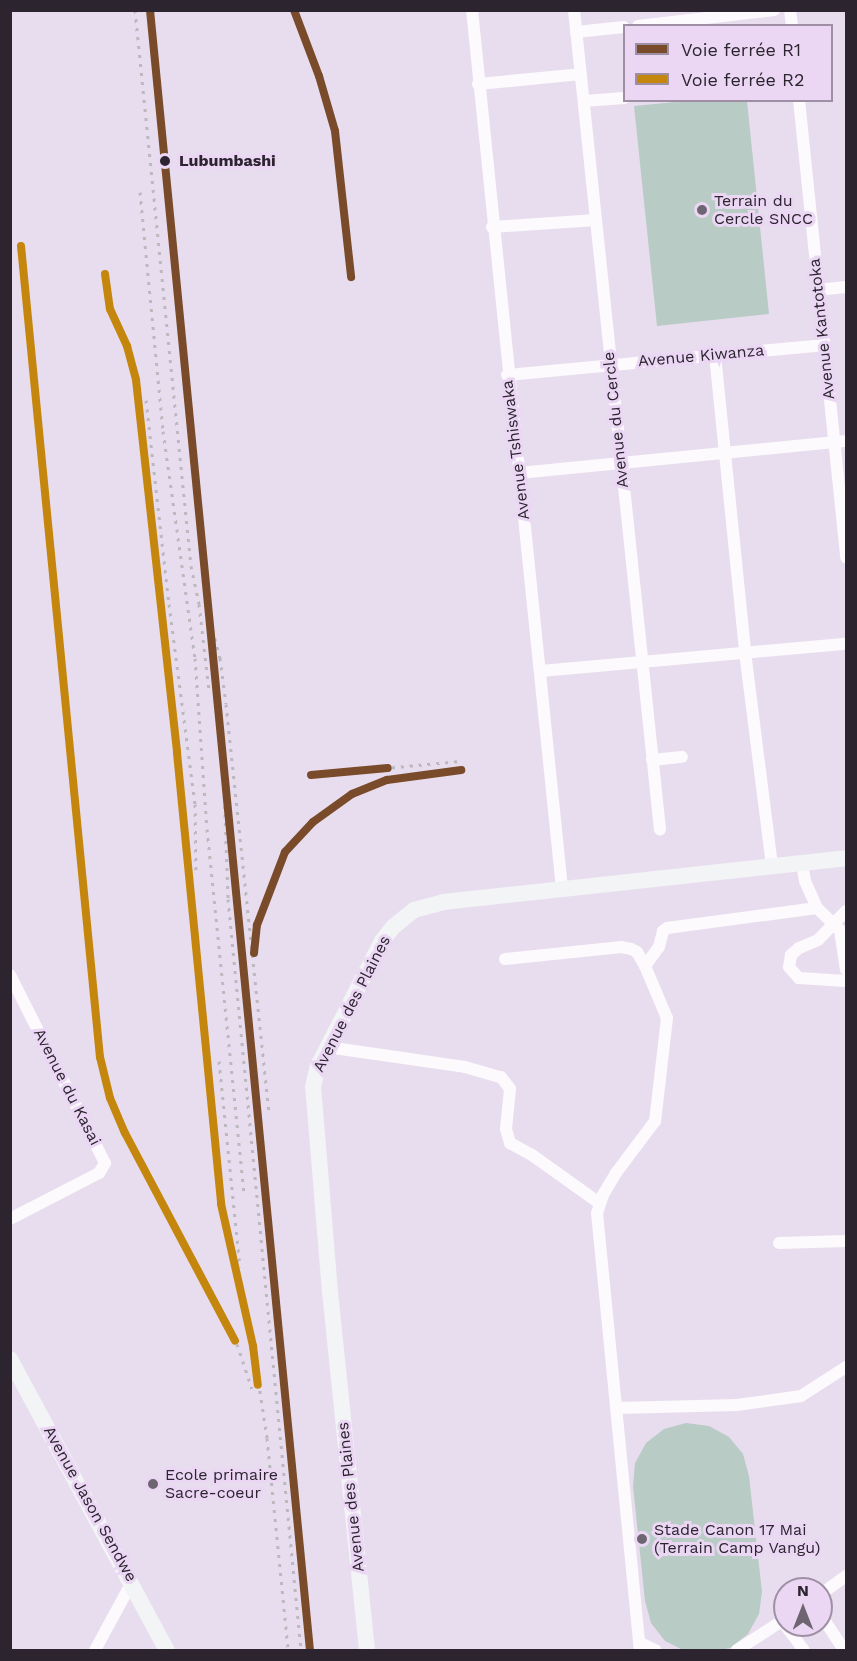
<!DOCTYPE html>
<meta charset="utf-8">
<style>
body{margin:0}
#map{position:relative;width:857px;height:1661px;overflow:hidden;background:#e8ddee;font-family:"Work Sans",sans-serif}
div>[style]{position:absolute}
.green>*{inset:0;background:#b8cbc5}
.street>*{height:12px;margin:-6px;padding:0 6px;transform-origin:6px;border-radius:6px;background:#fcfafc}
.secondary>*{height:16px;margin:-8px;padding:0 8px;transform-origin:8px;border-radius:8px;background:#f2f4f6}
.rail>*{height:3px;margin-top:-1.5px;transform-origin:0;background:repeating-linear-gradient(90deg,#bcb9be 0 3px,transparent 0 9px)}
.rail-1>*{height:8px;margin:-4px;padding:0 4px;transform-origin:4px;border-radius:4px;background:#7a4b2a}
.rail-2>*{height:8px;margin:-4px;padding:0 4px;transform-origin:4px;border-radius:4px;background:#c4860c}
.dots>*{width:16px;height:16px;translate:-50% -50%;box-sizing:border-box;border:3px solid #ebd7f4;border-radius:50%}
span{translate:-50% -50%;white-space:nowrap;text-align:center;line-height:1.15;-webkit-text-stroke:6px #ebd7f4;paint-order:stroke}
.stop-label{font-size:16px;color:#2c242f;font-weight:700}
.left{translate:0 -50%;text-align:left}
.poi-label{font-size:16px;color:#2c242f}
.street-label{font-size:16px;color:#2c242f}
.frame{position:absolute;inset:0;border:12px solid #2c242f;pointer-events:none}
.legend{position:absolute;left:623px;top:24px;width:210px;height:78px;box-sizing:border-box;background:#ebd7f4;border:2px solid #9f8fa5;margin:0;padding:8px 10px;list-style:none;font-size:18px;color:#2c242f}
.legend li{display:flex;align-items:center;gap:12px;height:30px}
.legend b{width:30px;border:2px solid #9f8fa5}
.north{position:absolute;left:773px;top:1577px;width:60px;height:60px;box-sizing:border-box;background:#ebd7f4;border:2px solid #9f8fa5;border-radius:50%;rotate:0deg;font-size:16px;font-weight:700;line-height:24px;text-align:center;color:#2c242f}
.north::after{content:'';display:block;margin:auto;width:21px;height:27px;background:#6e6572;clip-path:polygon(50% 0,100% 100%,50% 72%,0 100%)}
</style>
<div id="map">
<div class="green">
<i style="clip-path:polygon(685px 101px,747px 101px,769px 314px,657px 326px,634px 106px)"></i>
<i style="clip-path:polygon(686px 1423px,709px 1426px,729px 1437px,743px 1454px,749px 1476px,762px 1592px,759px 1614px,748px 1634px,730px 1648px,721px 1650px,683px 1650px,665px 1641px,651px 1623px,645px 1601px,633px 1486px,635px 1463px,646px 1443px,664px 1429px)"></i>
</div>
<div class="street">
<i style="left:472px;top:10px;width:883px;rotate:84.15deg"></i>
<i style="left:574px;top:10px;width:824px;rotate:84.01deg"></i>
<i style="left:790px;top:10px;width:16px;rotate:83deg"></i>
<i style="left:638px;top:26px;width:137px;rotate:-6.7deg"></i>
<i style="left:576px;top:32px;width:48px;rotate:-5.9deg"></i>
<i style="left:478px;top:84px;width:103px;rotate:-5.5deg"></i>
<i style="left:799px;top:100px;width:460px;rotate:84.1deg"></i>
<i style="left:584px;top:101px;width:40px;rotate:-4.3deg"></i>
<i style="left:492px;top:227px;width:104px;rotate:-3.9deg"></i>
<i style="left:817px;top:290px;width:29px;rotate:-6deg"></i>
<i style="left:715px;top:355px;width:299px;rotate:84.2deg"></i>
<i style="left:745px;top:652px;width:216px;rotate:82.8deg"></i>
<i style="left:507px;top:375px;width:317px;rotate:-5.4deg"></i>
<i style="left:519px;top:473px;width:329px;rotate:-5.6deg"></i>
<i style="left:541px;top:671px;width:306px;rotate:-5.1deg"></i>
<i style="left:652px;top:760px;width:30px;rotate:-6deg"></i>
<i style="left:802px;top:864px;width:17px;rotate:80deg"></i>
<i style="left:805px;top:881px;width:30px;rotate:66deg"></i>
<i style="left:817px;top:908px;width:32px;rotate:44deg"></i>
<i style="left:840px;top:930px;width:40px;rotate:81.5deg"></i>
<i style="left:846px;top:911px;width:40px;rotate:134deg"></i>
<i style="left:818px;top:940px;width:21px;rotate:157deg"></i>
<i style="left:799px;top:948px;width:11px;rotate:139deg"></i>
<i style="left:791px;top:955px;width:12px;rotate:99deg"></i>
<i style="left:789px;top:967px;width:15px;rotate:48deg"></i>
<i style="left:799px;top:978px;width:47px;rotate:3.7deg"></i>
<i style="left:505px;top:959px;width:117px;rotate:-5.9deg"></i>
<i style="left:621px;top:947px;width:10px;rotate:11deg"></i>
<i style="left:631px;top:949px;width:7px;rotate:27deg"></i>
<i style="left:637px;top:952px;width:16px;rotate:60deg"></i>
<i style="left:645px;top:966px;width:56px;rotate:67.1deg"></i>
<i style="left:667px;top:1018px;width:104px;rotate:96.6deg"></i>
<i style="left:655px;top:1121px;width:65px;rotate:126.9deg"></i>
<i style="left:616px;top:1173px;width:26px;rotate:121deg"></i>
<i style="left:603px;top:1195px;width:19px;rotate:108deg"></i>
<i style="left:597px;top:1213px;width:439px;rotate:84.4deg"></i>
<i style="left:645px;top:966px;width:24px;rotate:-54deg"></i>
<i style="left:659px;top:947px;width:16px;rotate:-76deg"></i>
<i style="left:663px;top:931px;width:5px;rotate:-37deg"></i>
<i style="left:667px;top:928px;width:151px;rotate:-7.6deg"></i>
<i style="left:10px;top:975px;width:211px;rotate:63.2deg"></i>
<i style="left:105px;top:1163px;width:12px;rotate:121deg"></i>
<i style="left:99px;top:1173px;width:100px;rotate:152.7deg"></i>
<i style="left:327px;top:1047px;width:139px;rotate:8.2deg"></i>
<i style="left:465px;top:1067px;width:37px;rotate:16deg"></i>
<i style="left:501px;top:1077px;width:15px;rotate:53deg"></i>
<i style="left:510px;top:1089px;width:40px;rotate:95.7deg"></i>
<i style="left:506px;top:1129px;width:15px;rotate:74deg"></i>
<i style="left:510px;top:1143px;width:25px;rotate:29deg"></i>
<i style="left:532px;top:1155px;width:82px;rotate:35.6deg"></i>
<i style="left:779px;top:1243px;width:67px;rotate:-1.7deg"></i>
<i style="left:616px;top:1408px;width:121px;rotate:-1.4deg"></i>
<i style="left:737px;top:1405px;width:65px;rotate:-8deg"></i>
<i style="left:801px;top:1396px;width:54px;rotate:-32.8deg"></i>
<i style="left:821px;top:1594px;width:31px;rotate:-36deg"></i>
<i style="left:821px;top:1615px;width:42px;rotate:56.7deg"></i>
<i style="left:782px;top:1621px;width:36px;rotate:53deg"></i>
<i style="left:640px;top:1643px;width:17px;rotate:25deg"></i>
<i style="left:95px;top:1650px;width:77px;rotate:-61.4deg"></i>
<i style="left:737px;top:1650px;width:57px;rotate:-32.9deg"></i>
</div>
<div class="secondary">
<i style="left:10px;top:1359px;width:331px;rotate:61.7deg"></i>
<i style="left:367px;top:1650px;width:360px;rotate:-95.9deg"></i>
<i style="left:330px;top:1292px;width:206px;rotate:-94.7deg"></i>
<i style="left:313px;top:1087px;width:22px;rotate:-77deg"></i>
<i style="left:318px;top:1066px;width:140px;rotate:-62.9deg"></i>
<i style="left:382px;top:941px;width:18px;rotate:-52deg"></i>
<i style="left:393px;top:927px;width:27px;rotate:-39deg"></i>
<i style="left:414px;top:910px;width:30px;rotate:-15deg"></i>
<i style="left:443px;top:902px;width:405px;rotate:-6.2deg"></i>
</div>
<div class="rail">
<i style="left:135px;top:10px;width:559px;rotate:84.25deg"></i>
<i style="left:191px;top:566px;width:39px;rotate:78deg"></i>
<i style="left:199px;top:604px;width:87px;rotate:83.4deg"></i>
<i style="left:294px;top:10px;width:71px;rotate:69.3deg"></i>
<i style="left:319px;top:76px;width:57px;rotate:73.8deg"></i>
<i style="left:335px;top:131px;width:147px;rotate:83.7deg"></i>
<i style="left:140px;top:192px;width:240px;rotate:84.5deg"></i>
<i style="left:163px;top:431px;width:229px;rotate:82deg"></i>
<i style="left:195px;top:658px;width:171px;rotate:86deg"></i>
<i style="left:207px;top:829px;width:365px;rotate:84.2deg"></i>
<i style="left:21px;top:246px;width:815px;rotate:84.44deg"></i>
<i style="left:100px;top:1057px;width:42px;rotate:76.3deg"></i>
<i style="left:110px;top:1098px;width:38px;rotate:67deg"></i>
<i style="left:125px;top:1133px;width:239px;rotate:62deg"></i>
<i style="left:237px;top:1344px;width:47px;rotate:71.6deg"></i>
<i style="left:105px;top:274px;width:35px;rotate:82deg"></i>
<i style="left:110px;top:309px;width:41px;rotate:65.3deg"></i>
<i style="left:127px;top:346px;width:35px;rotate:75deg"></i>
<i style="left:136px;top:380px;width:375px;rotate:83.7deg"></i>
<i style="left:177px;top:753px;width:453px;rotate:84.4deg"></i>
<i style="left:221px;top:1204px;width:146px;rotate:77.3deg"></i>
<i style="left:253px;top:1346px;width:93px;rotate:81.3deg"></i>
<i style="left:267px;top:1438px;width:213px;rotate:84.3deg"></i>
<i style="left:146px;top:400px;width:205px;rotate:83.6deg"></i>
<i style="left:169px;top:604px;width:202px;rotate:82.6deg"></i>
<i style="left:195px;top:804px;width:70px;rotate:89.2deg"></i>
<i style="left:208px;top:612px;width:48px;rotate:75.4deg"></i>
<i style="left:220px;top:658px;width:46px;rotate:82.6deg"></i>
<i style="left:226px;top:704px;width:409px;rotate:84deg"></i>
<i style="left:223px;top:760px;width:139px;rotate:87.9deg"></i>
<i style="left:228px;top:899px;width:755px;rotate:84.45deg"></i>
<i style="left:311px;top:775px;width:150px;rotate:-5.4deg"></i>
<i style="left:255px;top:941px;width:16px;rotate:-83deg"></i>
<i style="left:257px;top:925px;width:78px;rotate:-69deg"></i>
<i style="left:285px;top:852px;width:41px;rotate:-47deg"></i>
<i style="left:313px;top:822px;width:48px;rotate:-35.7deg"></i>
<i style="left:352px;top:794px;width:38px;rotate:-22deg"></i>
<i style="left:387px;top:780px;width:75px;rotate:-7.7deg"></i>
<i style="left:219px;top:1061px;width:207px;rotate:84.2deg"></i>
</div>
<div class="rail-1">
<i style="left:150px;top:10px;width:1648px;rotate:84.43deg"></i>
<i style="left:294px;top:10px;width:71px;rotate:69.3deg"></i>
<i style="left:319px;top:76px;width:57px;rotate:73.8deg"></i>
<i style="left:335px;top:131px;width:147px;rotate:83.7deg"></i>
<i style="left:311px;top:775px;width:77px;rotate:-5.2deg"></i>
<i style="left:254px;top:953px;width:28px;rotate:-84deg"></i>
<i style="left:257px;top:925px;width:78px;rotate:-69deg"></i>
<i style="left:285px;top:852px;width:41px;rotate:-47deg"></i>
<i style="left:313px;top:822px;width:48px;rotate:-35.7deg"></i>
<i style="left:352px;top:794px;width:38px;rotate:-22deg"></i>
<i style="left:387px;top:780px;width:75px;rotate:-7.7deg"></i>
</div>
<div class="rail-2">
<i style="left:21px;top:246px;width:815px;rotate:84.44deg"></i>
<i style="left:100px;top:1057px;width:42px;rotate:76.3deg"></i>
<i style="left:110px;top:1098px;width:38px;rotate:67deg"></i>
<i style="left:125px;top:1133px;width:235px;rotate:62.1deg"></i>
<i style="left:105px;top:274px;width:35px;rotate:82deg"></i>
<i style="left:110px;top:309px;width:41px;rotate:65.3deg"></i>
<i style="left:127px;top:346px;width:35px;rotate:75deg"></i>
<i style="left:136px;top:380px;width:375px;rotate:83.7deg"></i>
<i style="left:177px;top:753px;width:453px;rotate:84.4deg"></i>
<i style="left:221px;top:1204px;width:146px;rotate:77.3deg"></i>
<i style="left:253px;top:1346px;width:39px;rotate:83deg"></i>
</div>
<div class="dots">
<i style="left:165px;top:161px;background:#2c242f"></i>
<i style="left:702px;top:210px;background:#6e6572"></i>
<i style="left:153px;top:1484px;background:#6e6572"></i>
<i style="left:642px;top:1539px;background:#6e6572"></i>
</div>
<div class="stop-label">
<span class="left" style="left:179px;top:161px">Lubumbashi</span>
</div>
<div class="poi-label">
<span class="left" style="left:714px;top:210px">Terrain du<br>Cercle SNCC</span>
<span class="left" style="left:165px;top:1484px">Ecole primaire<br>Sacre-coeur</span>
<span class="left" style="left:654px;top:1539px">Stade Canon 17 Mai<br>(Terrain Camp Vangu)</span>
</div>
<div class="street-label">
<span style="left:822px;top:329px;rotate:-96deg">Avenue Kantotoka</span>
<span style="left:701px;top:356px;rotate:-5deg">Avenue Kiwanza</span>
<span style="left:616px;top:420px;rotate:-96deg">Avenue du Cercle</span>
<span style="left:516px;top:450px;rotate:-97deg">Avenue Tshiswaka</span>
<span style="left:352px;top:1004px;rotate:-63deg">Avenue des Plaines</span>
<span style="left:67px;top:1087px;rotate:63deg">Avenue du Kasai</span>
<span style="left:351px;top:1497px;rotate:-96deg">Avenue des Plaines</span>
<span style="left:90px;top:1504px;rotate:61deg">Avenue Jason Sendwe</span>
</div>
<div class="frame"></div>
<ul class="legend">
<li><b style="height:8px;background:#7a4b2a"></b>Voie ferrée R1</li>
<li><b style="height:8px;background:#c4860c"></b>Voie ferrée R2</li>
</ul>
<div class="north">N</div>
</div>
